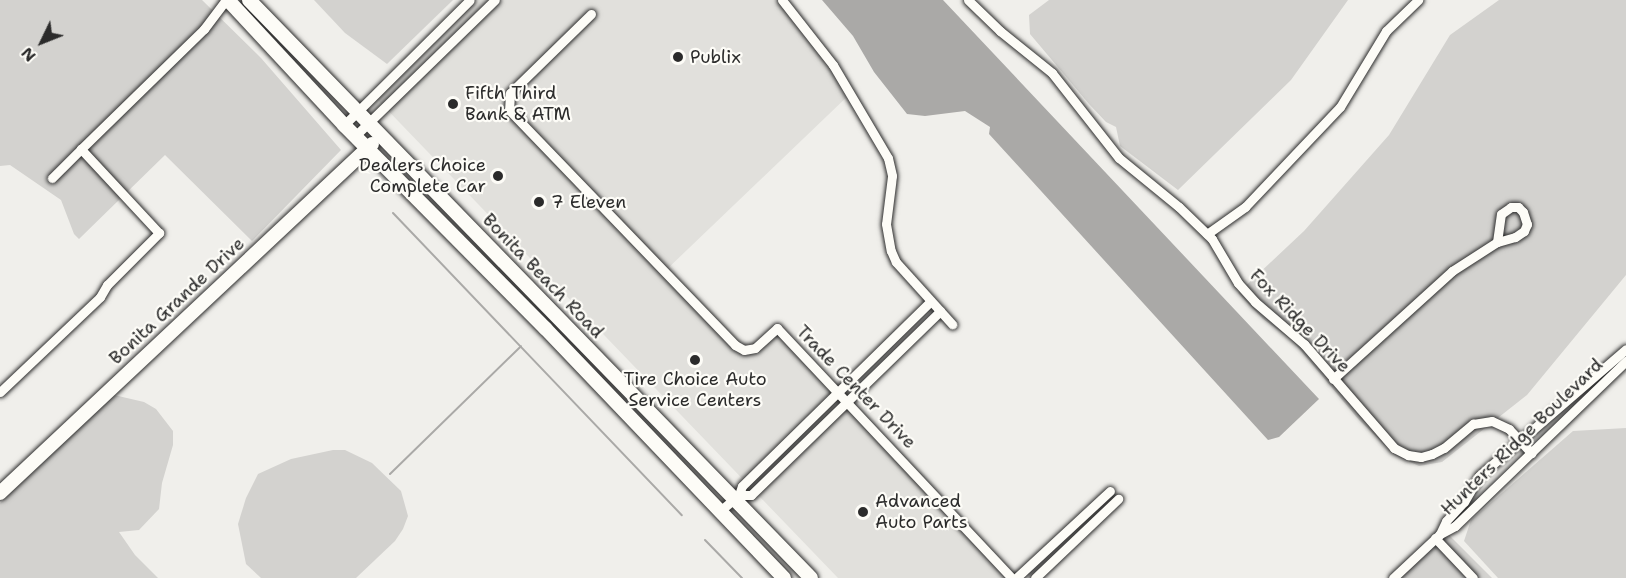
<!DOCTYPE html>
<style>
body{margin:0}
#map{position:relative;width:1626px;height:578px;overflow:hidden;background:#f0efeb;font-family:"Shantell Sans",sans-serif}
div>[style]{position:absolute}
.built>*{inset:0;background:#e1e0dc}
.green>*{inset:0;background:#d3d2cf}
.water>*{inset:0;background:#aaa9a7}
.stream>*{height:2px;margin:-1px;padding:0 1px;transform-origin:1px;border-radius:1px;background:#aaa9a7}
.roads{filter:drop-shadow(0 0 2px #2b2b2b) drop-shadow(0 0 2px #2b2b2b)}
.street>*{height:9px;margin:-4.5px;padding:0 4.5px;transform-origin:4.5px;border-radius:4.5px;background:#fdfcf7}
.secondary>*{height:14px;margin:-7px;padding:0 7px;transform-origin:7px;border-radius:7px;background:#fdfcf7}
.dots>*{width:16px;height:16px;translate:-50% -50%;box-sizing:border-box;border:3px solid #fdfcf7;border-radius:50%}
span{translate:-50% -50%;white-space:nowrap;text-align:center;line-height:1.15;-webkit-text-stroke:4.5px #fdfcf7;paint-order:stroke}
.poi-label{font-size:18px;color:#2b2b2b}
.left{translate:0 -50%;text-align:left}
.right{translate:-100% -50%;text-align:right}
.street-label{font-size:18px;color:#2b2b2b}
.north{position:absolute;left:12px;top:12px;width:60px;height:60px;-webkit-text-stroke:4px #fdfcf7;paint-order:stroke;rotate:227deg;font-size:16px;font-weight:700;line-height:24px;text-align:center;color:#2b2b2b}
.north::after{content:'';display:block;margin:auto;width:21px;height:27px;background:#2b2b2b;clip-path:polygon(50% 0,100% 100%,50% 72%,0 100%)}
</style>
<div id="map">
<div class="built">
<i style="clip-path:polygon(473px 0,781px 0,851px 93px,664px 272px,744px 348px,767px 337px,780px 337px,1009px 578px,838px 578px,374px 96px)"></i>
</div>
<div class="green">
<i style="clip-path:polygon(0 0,202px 0,261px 58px,341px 150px,252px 241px,165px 155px,79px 239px,74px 234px,61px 200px,10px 165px,0 166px)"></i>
<i style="clip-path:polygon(314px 0,453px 0,387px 64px,345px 33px)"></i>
<i style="clip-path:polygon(1049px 0,1348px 0,1291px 80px,1178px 190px,1120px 146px,1116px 127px,1106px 122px,1089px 104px,1030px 34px,1029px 15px)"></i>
<i style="clip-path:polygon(1499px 0,1626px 0,1626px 275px,1527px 395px,1442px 462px,1419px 466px,1395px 455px,1359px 420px,1291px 339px,1263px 319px,1238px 293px,1304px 231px,1389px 135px,1450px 35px)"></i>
<i style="clip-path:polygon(114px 395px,144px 402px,156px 409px,173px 431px,173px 445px,162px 483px,159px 509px,139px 530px,119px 532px,135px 555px,158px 578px,0 578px,0 503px)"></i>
<i style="clip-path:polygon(1626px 428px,1626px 578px,1498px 578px,1464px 541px,1471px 520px,1573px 431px)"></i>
<i style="clip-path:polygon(333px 450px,345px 450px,372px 463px,401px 491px,408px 516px,403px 529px,395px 541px,356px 578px,261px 578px,246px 564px,238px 524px,246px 498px,258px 474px,291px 459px)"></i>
<i style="clip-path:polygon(1446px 532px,1492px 578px,1399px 578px)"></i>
</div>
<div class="water">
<i style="clip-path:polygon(822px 0,943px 0,1319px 399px,1279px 437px,1268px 440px,989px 134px,990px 127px,965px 111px,925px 116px,907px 114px,874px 72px,853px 36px)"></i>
</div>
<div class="stream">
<i style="left:393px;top:213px;width:418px;rotate:46.3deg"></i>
<i style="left:390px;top:474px;width:183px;rotate:-44.3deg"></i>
<i style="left:705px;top:540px;width:53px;rotate:45.8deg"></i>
</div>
<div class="roads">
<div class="street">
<i style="left:782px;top:0;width:83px;rotate:51.9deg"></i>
<i style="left:833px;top:65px;width:108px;rotate:59.4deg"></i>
<i style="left:888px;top:158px;width:18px;rotate:77deg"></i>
<i style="left:892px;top:176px;width:48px;rotate:97.1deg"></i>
<i style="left:886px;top:224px;width:27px;rotate:80deg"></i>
<i style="left:891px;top:251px;width:12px;rotate:66deg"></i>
<i style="left:896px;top:262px;width:84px;rotate:47.9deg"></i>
<i style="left:968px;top:0;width:45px;rotate:44.1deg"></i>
<i style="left:1000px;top:31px;width:67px;rotate:38.9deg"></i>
<i style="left:1052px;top:73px;width:108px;rotate:51.8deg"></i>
<i style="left:1119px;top:158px;width:77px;rotate:39.2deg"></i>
<i style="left:1179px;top:207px;width:46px;rotate:44.1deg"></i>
<i style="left:1212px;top:239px;width:51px;rotate:59.4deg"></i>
<i style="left:1238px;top:283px;width:25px;rotate:48deg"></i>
<i style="left:1255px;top:302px;width:65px;rotate:40.6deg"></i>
<i style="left:1304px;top:344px;width:138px;rotate:49.1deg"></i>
<i style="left:1394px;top:448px;width:16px;rotate:27deg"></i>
<i style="left:1408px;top:455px;width:13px;rotate:9deg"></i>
<i style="left:1421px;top:457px;width:11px;rotate:-15deg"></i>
<i style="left:1432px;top:454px;width:13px;rotate:-27deg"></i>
<i style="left:1444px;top:448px;width:38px;rotate:-40deg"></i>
<i style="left:1473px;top:424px;width:19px;rotate:-9deg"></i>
<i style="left:1492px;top:421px;width:19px;rotate:25deg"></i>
<i style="left:1509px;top:429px;width:33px;rotate:47deg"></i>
<i style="left:591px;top:14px;width:113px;rotate:135.7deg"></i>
<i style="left:510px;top:93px;width:17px;rotate:93deg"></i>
<i style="left:509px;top:110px;width:326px;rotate:46.1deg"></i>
<i style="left:735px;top:345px;width:10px;rotate:29deg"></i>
<i style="left:744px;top:350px;width:11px;rotate:-10deg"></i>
<i style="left:755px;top:348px;width:30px;rotate:-42deg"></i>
<i style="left:777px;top:328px;width:343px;rotate:46.8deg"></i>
<i style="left:344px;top:125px;width:177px;rotate:-44.8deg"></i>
<i style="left:355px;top:136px;width:195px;rotate:-44.2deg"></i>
<i style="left:52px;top:178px;width:41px;rotate:-45deg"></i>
<i style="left:1511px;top:207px;width:7px"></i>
<i style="left:1518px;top:207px;width:7px;rotate:45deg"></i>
<i style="left:1523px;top:212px;width:13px;rotate:72deg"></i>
<i style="left:1527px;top:224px;width:8px;rotate:113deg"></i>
<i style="left:1524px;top:231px;width:11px;rotate:146deg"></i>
<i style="left:1515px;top:237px;width:19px;rotate:164deg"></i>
<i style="left:1497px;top:242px;width:28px;rotate:-82deg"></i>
<i style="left:1501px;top:214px;width:12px;rotate:-35deg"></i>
<i style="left:1207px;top:234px;width:47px;rotate:-35.4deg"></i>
<i style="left:1245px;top:207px;width:138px;rotate:-46.5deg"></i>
<i style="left:1340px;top:107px;width:89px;rotate:-58.8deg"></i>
<i style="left:1386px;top:31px;width:45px;rotate:-44.1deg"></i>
<i style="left:1333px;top:379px;width:161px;rotate:-42.2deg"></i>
<i style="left:1452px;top:271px;width:54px;rotate:-32.8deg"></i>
<i style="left:0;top:392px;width:138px;rotate:-43.5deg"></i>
<i style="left:100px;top:297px;width:14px;rotate:-60deg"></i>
<i style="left:107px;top:285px;width:74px;rotate:-45deg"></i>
<i style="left:159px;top:233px;width:115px;rotate:-132.9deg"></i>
<i style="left:81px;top:149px;width:172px;rotate:-44.3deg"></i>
<i style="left:204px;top:29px;width:36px;rotate:-53deg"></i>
<i style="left:739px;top:495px;width:12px"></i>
<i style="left:751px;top:495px;width:264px;rotate:-44.2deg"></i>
<i style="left:721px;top:510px;width:23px;rotate:-40deg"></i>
<i style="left:739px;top:495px;width:9px;rotate:-72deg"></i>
<i style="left:742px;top:486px;width:264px;rotate:-44.4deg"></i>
<i style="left:1440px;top:534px;width:14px;rotate:-65deg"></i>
<i style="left:1446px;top:521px;width:26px;rotate:-47deg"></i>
<i style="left:1464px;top:502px;width:30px;rotate:-60deg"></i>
<i style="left:1479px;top:476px;width:194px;rotate:-40.8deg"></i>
<i style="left:1435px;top:538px;width:55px;rotate:46.5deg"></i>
<i style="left:1016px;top:578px;width:128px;rotate:-42.8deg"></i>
<i style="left:1035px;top:578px;width:115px;rotate:-43.6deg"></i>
<i style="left:1393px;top:578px;width:64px;rotate:-43.1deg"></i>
<i style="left:1440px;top:534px;width:17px;rotate:-28deg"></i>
<i style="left:1455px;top:526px;width:238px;rotate:-44deg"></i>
</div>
<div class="secondary">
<i style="left:228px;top:0;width:171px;rotate:47.1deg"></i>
<i style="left:344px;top:125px;width:286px;rotate:45.3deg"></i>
<i style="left:545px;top:328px;width:346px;rotate:46.3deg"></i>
<i style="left:249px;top:0;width:806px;rotate:45.8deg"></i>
<i style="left:0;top:493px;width:510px;rotate:-43.17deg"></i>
</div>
</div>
<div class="dots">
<i style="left:678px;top:57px;background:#2b2b2b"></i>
<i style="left:453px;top:104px;background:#2b2b2b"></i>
<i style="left:498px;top:176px;background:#2b2b2b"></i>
<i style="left:539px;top:202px;background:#2b2b2b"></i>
<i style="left:695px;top:360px;background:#2b2b2b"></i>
<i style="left:863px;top:512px;background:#2b2b2b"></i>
</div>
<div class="poi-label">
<span class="left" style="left:690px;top:57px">Publix</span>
<span class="left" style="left:465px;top:104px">Fifth Third<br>Bank &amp; ATM</span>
<span class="right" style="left:486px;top:176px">Dealers Choice<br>Complete Car</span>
<span class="left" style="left:551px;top:202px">7 Eleven</span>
<span style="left:695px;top:390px">Tire Choice Auto<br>Service Centers</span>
<span class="left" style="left:875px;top:512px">Advanced<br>Auto Parts</span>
</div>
<div class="street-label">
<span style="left:543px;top:276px;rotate:46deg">Bonita Beach Road</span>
<span style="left:177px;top:301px;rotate:-43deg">Bonita Grande Drive</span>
<span style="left:1300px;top:321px;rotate:46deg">Fox Ridge Drive</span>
<span style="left:856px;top:387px;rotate:46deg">Trade Center Drive</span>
<span style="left:1522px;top:437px;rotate:-44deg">Hunters Ridge Boulevard</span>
</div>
<div class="north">N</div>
</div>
